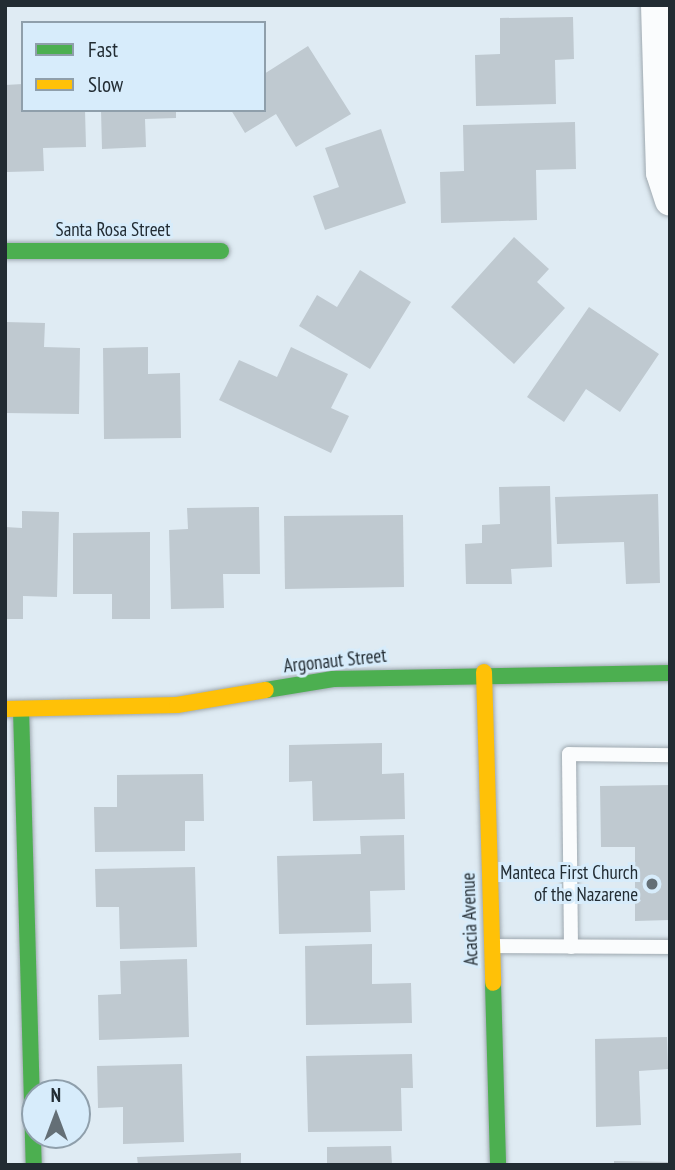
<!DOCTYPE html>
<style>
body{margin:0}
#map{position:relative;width:675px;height:1170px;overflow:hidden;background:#dfebf3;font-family:"PT Sans Narrow",sans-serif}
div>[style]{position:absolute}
.building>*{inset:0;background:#bfc9d0}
.roads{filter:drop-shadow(0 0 2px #9ea8af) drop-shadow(0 0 2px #9ea8af)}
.lane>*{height:14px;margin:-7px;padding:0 7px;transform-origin:7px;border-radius:7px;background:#fafcfd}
.street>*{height:30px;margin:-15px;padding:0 15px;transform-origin:15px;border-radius:15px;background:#fafcfd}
.fast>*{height:16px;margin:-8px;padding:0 8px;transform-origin:8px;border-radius:8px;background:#4caf50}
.slow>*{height:16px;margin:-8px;padding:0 8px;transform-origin:8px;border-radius:8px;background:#ffc107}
.dots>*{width:19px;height:19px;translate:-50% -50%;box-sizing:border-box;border:4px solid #d7ecfb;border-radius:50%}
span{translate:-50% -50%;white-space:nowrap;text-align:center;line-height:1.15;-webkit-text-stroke:6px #d7ecfb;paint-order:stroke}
.street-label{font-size:19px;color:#222c33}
.poi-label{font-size:19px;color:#222c33}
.right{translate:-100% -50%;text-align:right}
.frame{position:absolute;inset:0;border:7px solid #222c33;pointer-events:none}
.legend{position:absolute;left:21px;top:21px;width:245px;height:91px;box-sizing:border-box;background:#d7ecfb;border:2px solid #8f9fab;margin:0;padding:9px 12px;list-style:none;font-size:21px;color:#222c33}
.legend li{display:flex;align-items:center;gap:14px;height:35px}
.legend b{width:35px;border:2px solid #8f9fab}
.north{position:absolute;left:21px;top:1079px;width:70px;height:70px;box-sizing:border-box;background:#d7ecfb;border:2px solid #8f9fab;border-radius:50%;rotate:0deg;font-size:19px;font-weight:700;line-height:28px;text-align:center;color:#222c33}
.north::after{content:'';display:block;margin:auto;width:24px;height:32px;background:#646f76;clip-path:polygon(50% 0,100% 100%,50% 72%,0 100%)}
</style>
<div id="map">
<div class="building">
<i style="clip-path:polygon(573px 17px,574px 59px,555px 60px,556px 104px,476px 106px,475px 55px,500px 54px,500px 18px)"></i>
<i style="clip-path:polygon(308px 46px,351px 114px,296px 147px,276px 114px,245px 133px,231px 110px,264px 110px,264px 74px)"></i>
<i style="clip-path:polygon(23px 84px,23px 110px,85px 110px,86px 147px,43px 148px,44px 171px,7px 172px,5px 85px)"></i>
<i style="clip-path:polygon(101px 110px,176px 110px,176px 118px,145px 119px,146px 147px,102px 149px)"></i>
<i style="clip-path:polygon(575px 122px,576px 169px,536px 170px,537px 220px,441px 223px,440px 172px,464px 171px,463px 125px)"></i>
<i style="clip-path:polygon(381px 129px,406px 203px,325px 230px,313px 196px,339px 187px,325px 148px)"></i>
<i style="clip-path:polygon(514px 237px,549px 269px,537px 282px,565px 308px,514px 364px,451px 307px)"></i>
<i style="clip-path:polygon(360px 270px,411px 302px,370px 369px,299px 326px,317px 295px,337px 307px)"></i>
<i style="clip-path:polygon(589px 307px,659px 354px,620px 412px,586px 389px,564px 422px,527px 397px)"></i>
<i style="clip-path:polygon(5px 322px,45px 323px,44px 347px,80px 348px,79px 414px,5px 413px)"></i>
<i style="clip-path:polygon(148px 347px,148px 374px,180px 373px,181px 438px,104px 439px,103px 348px)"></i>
<i style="clip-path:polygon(291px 347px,348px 374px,331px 408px,349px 416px,331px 453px,219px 400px,239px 360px,277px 377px)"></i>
<i style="clip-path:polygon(550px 486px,552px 567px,511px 569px,512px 584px,466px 584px,465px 544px,482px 543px,482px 525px,500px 524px,499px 487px)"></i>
<i style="clip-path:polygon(658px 494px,660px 583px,626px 584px,624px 542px,557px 544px,555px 497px)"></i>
<i style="clip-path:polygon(259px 507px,260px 574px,223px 574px,224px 608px,171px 609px,169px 530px,188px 529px,187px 508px)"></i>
<i style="clip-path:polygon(22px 511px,59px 512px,57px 597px,23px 596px,23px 619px,5px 619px,5px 527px,22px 528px)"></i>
<i style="clip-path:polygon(403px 515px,404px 587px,285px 589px,284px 516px)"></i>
<i style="clip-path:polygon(150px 532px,150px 619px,112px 619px,112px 594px,73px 594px,73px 533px)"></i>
<i style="clip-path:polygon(382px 743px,382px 774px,404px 773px,405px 819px,313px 821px,312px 781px,289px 782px,289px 745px)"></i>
<i style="clip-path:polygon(203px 774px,204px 821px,185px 821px,185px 851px,95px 852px,94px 807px,117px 807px,117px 775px)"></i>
<i style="clip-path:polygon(670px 785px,670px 920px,635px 921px,635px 847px,601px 847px,600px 786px)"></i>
<i style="clip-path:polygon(404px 835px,405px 890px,370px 891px,371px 932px,279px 934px,277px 856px,361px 854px,360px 836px)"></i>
<i style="clip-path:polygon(195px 867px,197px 947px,120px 949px,119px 907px,96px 907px,95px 869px)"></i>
<i style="clip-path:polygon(372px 944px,372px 984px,411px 983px,412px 1023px,306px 1025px,305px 946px)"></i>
<i style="clip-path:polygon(187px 959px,189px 1037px,99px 1040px,98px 995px,121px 994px,120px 961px)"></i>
<i style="clip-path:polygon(667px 1037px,668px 1069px,639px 1071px,641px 1125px,596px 1127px,595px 1039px)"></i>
<i style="clip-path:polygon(412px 1054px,413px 1088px,401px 1088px,402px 1131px,308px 1132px,306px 1056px)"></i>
<i style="clip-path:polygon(182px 1064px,184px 1142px,123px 1144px,123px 1107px,98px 1108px,97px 1066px)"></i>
<i style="clip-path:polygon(391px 1146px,392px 1165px,327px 1165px,327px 1147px)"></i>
<i style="clip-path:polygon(241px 1153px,241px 1165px,138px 1165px,137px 1157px)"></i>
<i style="clip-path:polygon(614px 1161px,670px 1162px,670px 1165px,614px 1165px)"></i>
</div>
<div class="roads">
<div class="lane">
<i style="left:493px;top:946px;width:177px;rotate:0.3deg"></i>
<i style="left:571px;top:947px;width:193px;rotate:-90.6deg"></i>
<i style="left:569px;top:754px;width:101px;rotate:0.6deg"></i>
</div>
<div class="street">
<i style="left:656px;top:5px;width:168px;rotate:88.3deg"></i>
<i style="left:661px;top:173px;width:29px;rotate:72deg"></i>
</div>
<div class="fast">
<i style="left:5px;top:251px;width:216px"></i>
<i style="left:266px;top:690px;width:68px;rotate:-9.3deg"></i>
<i style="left:333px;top:679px;width:337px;rotate:-1deg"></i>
<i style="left:21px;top:709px;width:456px;rotate:88.4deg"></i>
<i style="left:493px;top:983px;width:182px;rotate:88.4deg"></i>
</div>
<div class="slow">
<i style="left:484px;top:672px;width:311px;rotate:88.3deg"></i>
<i style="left:5px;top:709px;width:172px;rotate:-1.3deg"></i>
<i style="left:177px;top:705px;width:90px;rotate:-9.6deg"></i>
</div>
</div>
<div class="dots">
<i style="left:652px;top:884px;background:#646f76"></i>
</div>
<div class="street-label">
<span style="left:113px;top:230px">Santa Rosa Street</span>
<span style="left:335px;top:661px;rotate:-6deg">Argonaut Street</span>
<span style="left:470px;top:919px;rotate:-92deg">Acacia Avenue</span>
</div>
<div class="poi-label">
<span class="right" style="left:638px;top:884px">Manteca First Church<br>of the Nazarene</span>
</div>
<div class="frame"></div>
<ul class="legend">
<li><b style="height:9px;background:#4caf50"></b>Fast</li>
<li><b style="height:9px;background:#ffc107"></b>Slow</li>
</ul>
<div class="north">N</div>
</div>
